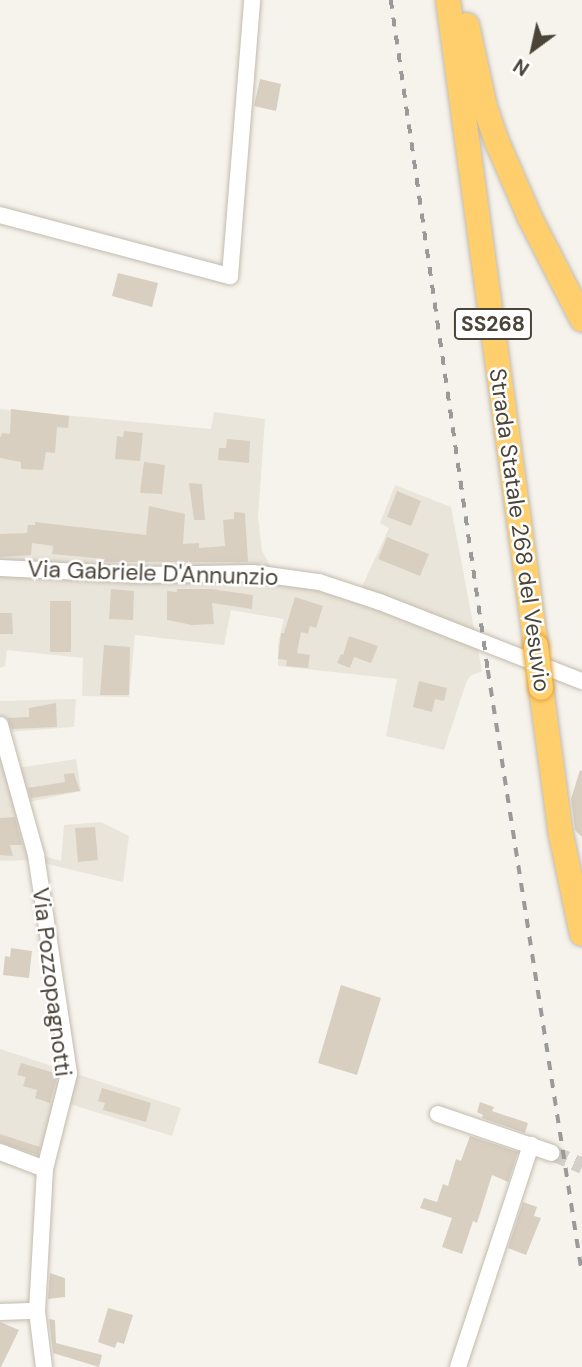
<!DOCTYPE html>
<style>
body{margin:0}
#map{position:relative;width:582px;height:1367px;overflow:hidden;background:#f6f3ec;font-family:"DM Sans",sans-serif}
div>[style]{position:absolute}
.residential>*{inset:0;background:#eae5da}
.building>*{inset:0;background:#d8cfc1}
.minor-tunnel>*{height:16px;margin-top:-8px;transform-origin:0;background:repeating-linear-gradient(90deg,#d4d0c8 0 16px,transparent 0 24px)}
.roads{filter:drop-shadow(0 0 2px #c2bbae) drop-shadow(0 0 2px #c2bbae)}
.minor>*{height:16px;margin:-8px;padding:0 8px;transform-origin:8px;border-radius:8px;background:#fff}
.highway>*{height:24px;margin:-12px;padding:0 12px;transform-origin:12px;border-radius:12px;background:#ffcf6e}
.rail>*{height:3.5px;margin-top:-1.75px;transform-origin:0;background:repeating-linear-gradient(90deg,#9a9a9a 0 9px,transparent 0 18px)}
.bridges{filter:drop-shadow(0 0 2px #e0a43c) drop-shadow(0 0 2px #e0a43c)}
.highway-bridge>*{height:24px;margin:-12px;padding:0 12px;transform-origin:12px;border-radius:12px;background:#ffcf6e}
span{translate:-50% -50%;white-space:nowrap;text-align:center;line-height:1.15;-webkit-text-stroke:5px #fff;paint-order:stroke}
.shield-label span{padding:2px 5px;background:#fff;border:2px solid;border-radius:5px;-webkit-text-stroke-width:0}
.shield-label{font-size:21px;color:#4b4439;font-weight:700}
.street-label{font-size:23px;color:#4b4439}
.north{position:absolute;left:498px;top:14px;width:70px;height:70px;-webkit-text-stroke:5px #fff;paint-order:stroke;rotate:213deg;font-size:19px;font-weight:700;line-height:28px;text-align:center;color:#4b4439}
.north::after{content:'';display:block;margin:auto;width:24px;height:32px;background:#4b4439;clip-path:polygon(50% 0,100% 100%,50% 72%,0 100%)}
</style>
<div id="map">
<div class="residential">
<i style="clip-path:polygon(0 409px,211px 429px,214px 412px,265px 419px,258px 517px,262px 551px,271px 567px,361px 589px,389px 528px,380px 523px,395px 485px,451px 507px,482px 671px,470px 676px,466px 683px,444px 750px,386px 736px,397px 679px,278px 666px,278px 644px,284px 619px,231px 610px,224px 645px,135px 635px,129px 697px,82px 696px,83px 658px,7px 650px,5px 666px,0 668px)"></i>
<i style="clip-path:polygon(76px 699px,74px 727px,7px 732px,17px 768px,76px 759px,81px 791px,29px 802px,41px 855px,61px 861px,64px 825px,101px 822px,129px 836px,123px 882px,30px 860px,0 861px,0 701px)"></i>
<i style="clip-path:polygon(0 1049px,181px 1108px,172px 1136px,70px 1104px,50px 1179px,0 1162px)"></i>
</div>
<div class="building">
<i style="clip-path:polygon(260px 79px,281px 84px,276px 111px,254px 106px)"></i>
<i style="clip-path:polygon(118px 273px,158px 283px,152px 307px,112px 296px)"></i>
<i style="clip-path:polygon(11px 409px,69px 416px,68px 428px,57px 427px,55px 453px,46px 452px,43px 470px,21px 469px,21px 462px,0 458px,0 438px,2px 433px,10px 434px)"></i>
<i style="clip-path:polygon(124px 431px,143px 433px,140px 461px,115px 459px,117px 436px,123px 437px)"></i>
<i style="clip-path:polygon(227px 439px,250px 441px,249px 463px,218px 460px,219px 448px,226px 448px)"></i>
<i style="clip-path:polygon(144px 462px,165px 465px,162px 494px,140px 493px)"></i>
<i style="clip-path:polygon(189px 483px,202px 484px,205px 520px,194px 520px)"></i>
<i style="clip-path:polygon(397px 491px,421px 501px,411px 526px,387px 517px)"></i>
<i style="clip-path:polygon(149px 506px,185px 514px,183px 544px,199px 543px,199px 548px,225px 546px,223px 520px,234px 519px,234px 512px,245px 513px,248px 562px,104px 562px,105px 559px,52px 554px,53px 546px,32px 543px,31px 555px,0 557px,0 534px,27px 533px,28px 525px,35px 525px,35px 522px,146px 535px)"></i>
<i style="clip-path:polygon(387px 537px,429px 554px,420px 576px,378px 559px)"></i>
<i style="clip-path:polygon(111px 589px,134px 591px,133px 620px,109px 619px)"></i>
<i style="clip-path:polygon(177px 589px,211px 589px,253px 595px,252px 609px,212px 603px,214px 624px,192px 625px,167px 620px,167px 591px,177px 592px)"></i>
<i style="clip-path:polygon(295px 597px,323px 606px,316px 628px,310px 626px,308px 634px,301px 632px,297px 653px,310px 655px,308px 668px,286px 666px,287px 660px,278px 659px,281px 633px,284px 633px)"></i>
<i style="clip-path:polygon(50px 601px,71px 601px,71px 652px,50px 652px)"></i>
<i style="clip-path:polygon(0 613px,12px 613px,13px 634px,0 634px)"></i>
<i style="clip-path:polygon(349px 636px,378px 646px,371px 663px,354px 657px,350px 668px,337px 663px,341px 654px,343px 655px)"></i>
<i style="clip-path:polygon(104px 645px,130px 647px,129px 695px,100px 695px)"></i>
<i style="clip-path:polygon(419px 681px,447px 688px,444px 701px,435px 699px,432px 712px,413px 707px)"></i>
<i style="clip-path:polygon(56px 703px,57px 727px,12px 729px,7px 718px,29px 717px,29px 708px)"></i>
<i style="clip-path:polygon(580px 770px,582px 771px,582px 837px,575px 830px,571px 799px)"></i>
<i style="clip-path:polygon(74px 773px,80px 791px,31px 798px,28px 788px,65px 782px,64px 774px)"></i>
<i style="clip-path:polygon(15px 817px,22px 845px,10px 845px,13px 856px,0 855px,0 818px)"></i>
<i style="clip-path:polygon(95px 827px,98px 860px,78px 862px,75px 828px)"></i>
<i style="clip-path:polygon(11px 948px,32px 951px,29px 978px,3px 975px,5px 956px,10px 957px)"></i>
<i style="clip-path:polygon(341px 985px,381px 998px,357px 1075px,318px 1063px)"></i>
<i style="clip-path:polygon(21px 1063px,58px 1074px,50px 1103px,35px 1098px,37px 1090px,23px 1086px,26px 1077px,17px 1075px)"></i>
<i style="clip-path:polygon(102px 1088px,151px 1103px,146px 1122px,103px 1110px,105px 1103px,98px 1101px)"></i>
<i style="clip-path:polygon(480px 1102px,494px 1107px,492px 1111px,528px 1123px,525px 1133px,482px 1118px,483px 1115px,477px 1112px)"></i>
<i style="clip-path:polygon(0 1134px,40px 1147px,38px 1155px,0 1142px)"></i>
<i style="clip-path:polygon(470px 1136px,518px 1152px,508px 1182px,492px 1175px,477px 1223px,473px 1221px,462px 1254px,442px 1247px,452px 1218px,420px 1208px,424px 1198px,437px 1202px,443px 1184px,448px 1186px,456px 1159px,461px 1161px)"></i>
<i style="clip-path:polygon(523px 1202px,537px 1207px,534px 1216px,541px 1218px,526px 1255px,508px 1248px)"></i>
<i style="clip-path:polygon(50px 1273px,65px 1278px,65px 1297px,48px 1299px)"></i>
<i style="clip-path:polygon(108px 1308px,133px 1315px,124px 1344px,117px 1342px,115px 1348px,98px 1342px)"></i>
<i style="clip-path:polygon(49px 1319px,55px 1320px,56px 1343px,102px 1355px,99px 1367px,53px 1353px)"></i>
<i style="clip-path:polygon(0 1322px,19px 1330px,1px 1367px,0 1367px)"></i>
</div>
<div class="minor-tunnel">
<i style="left:552px;top:1153px;width:33px;rotate:23deg"></i>
</div>
<div class="roads">
<div class="minor">
<i style="left:0;top:215px;width:238px;rotate:14.9deg"></i>
<i style="left:230px;top:276px;width:277px;rotate:-85.4deg"></i>
<i style="left:0;top:568px;width:142px;rotate:2.8deg"></i>
<i style="left:142px;top:575px;width:111px;rotate:-1deg"></i>
<i style="left:253px;top:573px;width:67px;rotate:7.8deg"></i>
<i style="left:319px;top:582px;width:64px;rotate:18.2deg"></i>
<i style="left:380px;top:602px;width:217px;rotate:21.4deg"></i>
<i style="left:0;top:725px;width:135px;rotate:74.5deg"></i>
<i style="left:36px;top:855px;width:221px;rotate:81.4deg"></i>
<i style="left:69px;top:1074px;width:98px;rotate:104.2deg"></i>
<i style="left:45px;top:1169px;width:142px;rotate:93.2deg"></i>
<i style="left:37px;top:1311px;width:56px;rotate:82.9deg"></i>
<i style="left:438px;top:1114px;width:120px;rotate:18.9deg"></i>
<i style="left:0;top:1152px;width:48px;rotate:20.7deg"></i>
<i style="left:0;top:1312px;width:37px;rotate:-2deg"></i>
<i style="left:458px;top:1367px;width:234px;rotate:-71.8deg"></i>
</div>
<div class="highway">
<i style="left:448px;top:0;width:652px;rotate:82.24deg"></i>
<i style="left:467px;top:25px;width:84px;rotate:77.6deg"></i>
<i style="left:485px;top:107px;width:39px;rotate:71deg"></i>
<i style="left:498px;top:144px;width:81px;rotate:66.6deg"></i>
<i style="left:530px;top:218px;width:114px;rotate:62.8deg"></i>
<i style="left:541px;top:688px;width:148px;rotate:82.3deg"></i>
<i style="left:561px;top:835px;width:101px;rotate:78deg"></i>
</div>
</div>
<div class="rail">
<i style="left:391px;top:0;width:677px;rotate:81.76deg"></i>
<i style="left:488px;top:670px;width:609px;rotate:81.13deg"></i>
</div>
<div class="bridges">
<div class="highway-bridge">
<i style="left:536px;top:646px;width:42px;rotate:83.2deg"></i>
</div>
</div>
<div class="shield-label">
<span style="left:493px;top:324px">SS268</span>
</div>
<div class="street-label">
<span style="left:520px;top:530px;rotate:82deg">Strada Statale 268 del Vesuvio</span>
<span style="left:153px;top:573px;rotate:2deg">Via Gabriele D'Annunzio</span>
<span style="left:52px;top:982px;rotate:83deg">Via Pozzopagnotti</span>
</div>
<div class="north">N</div>
</div>
